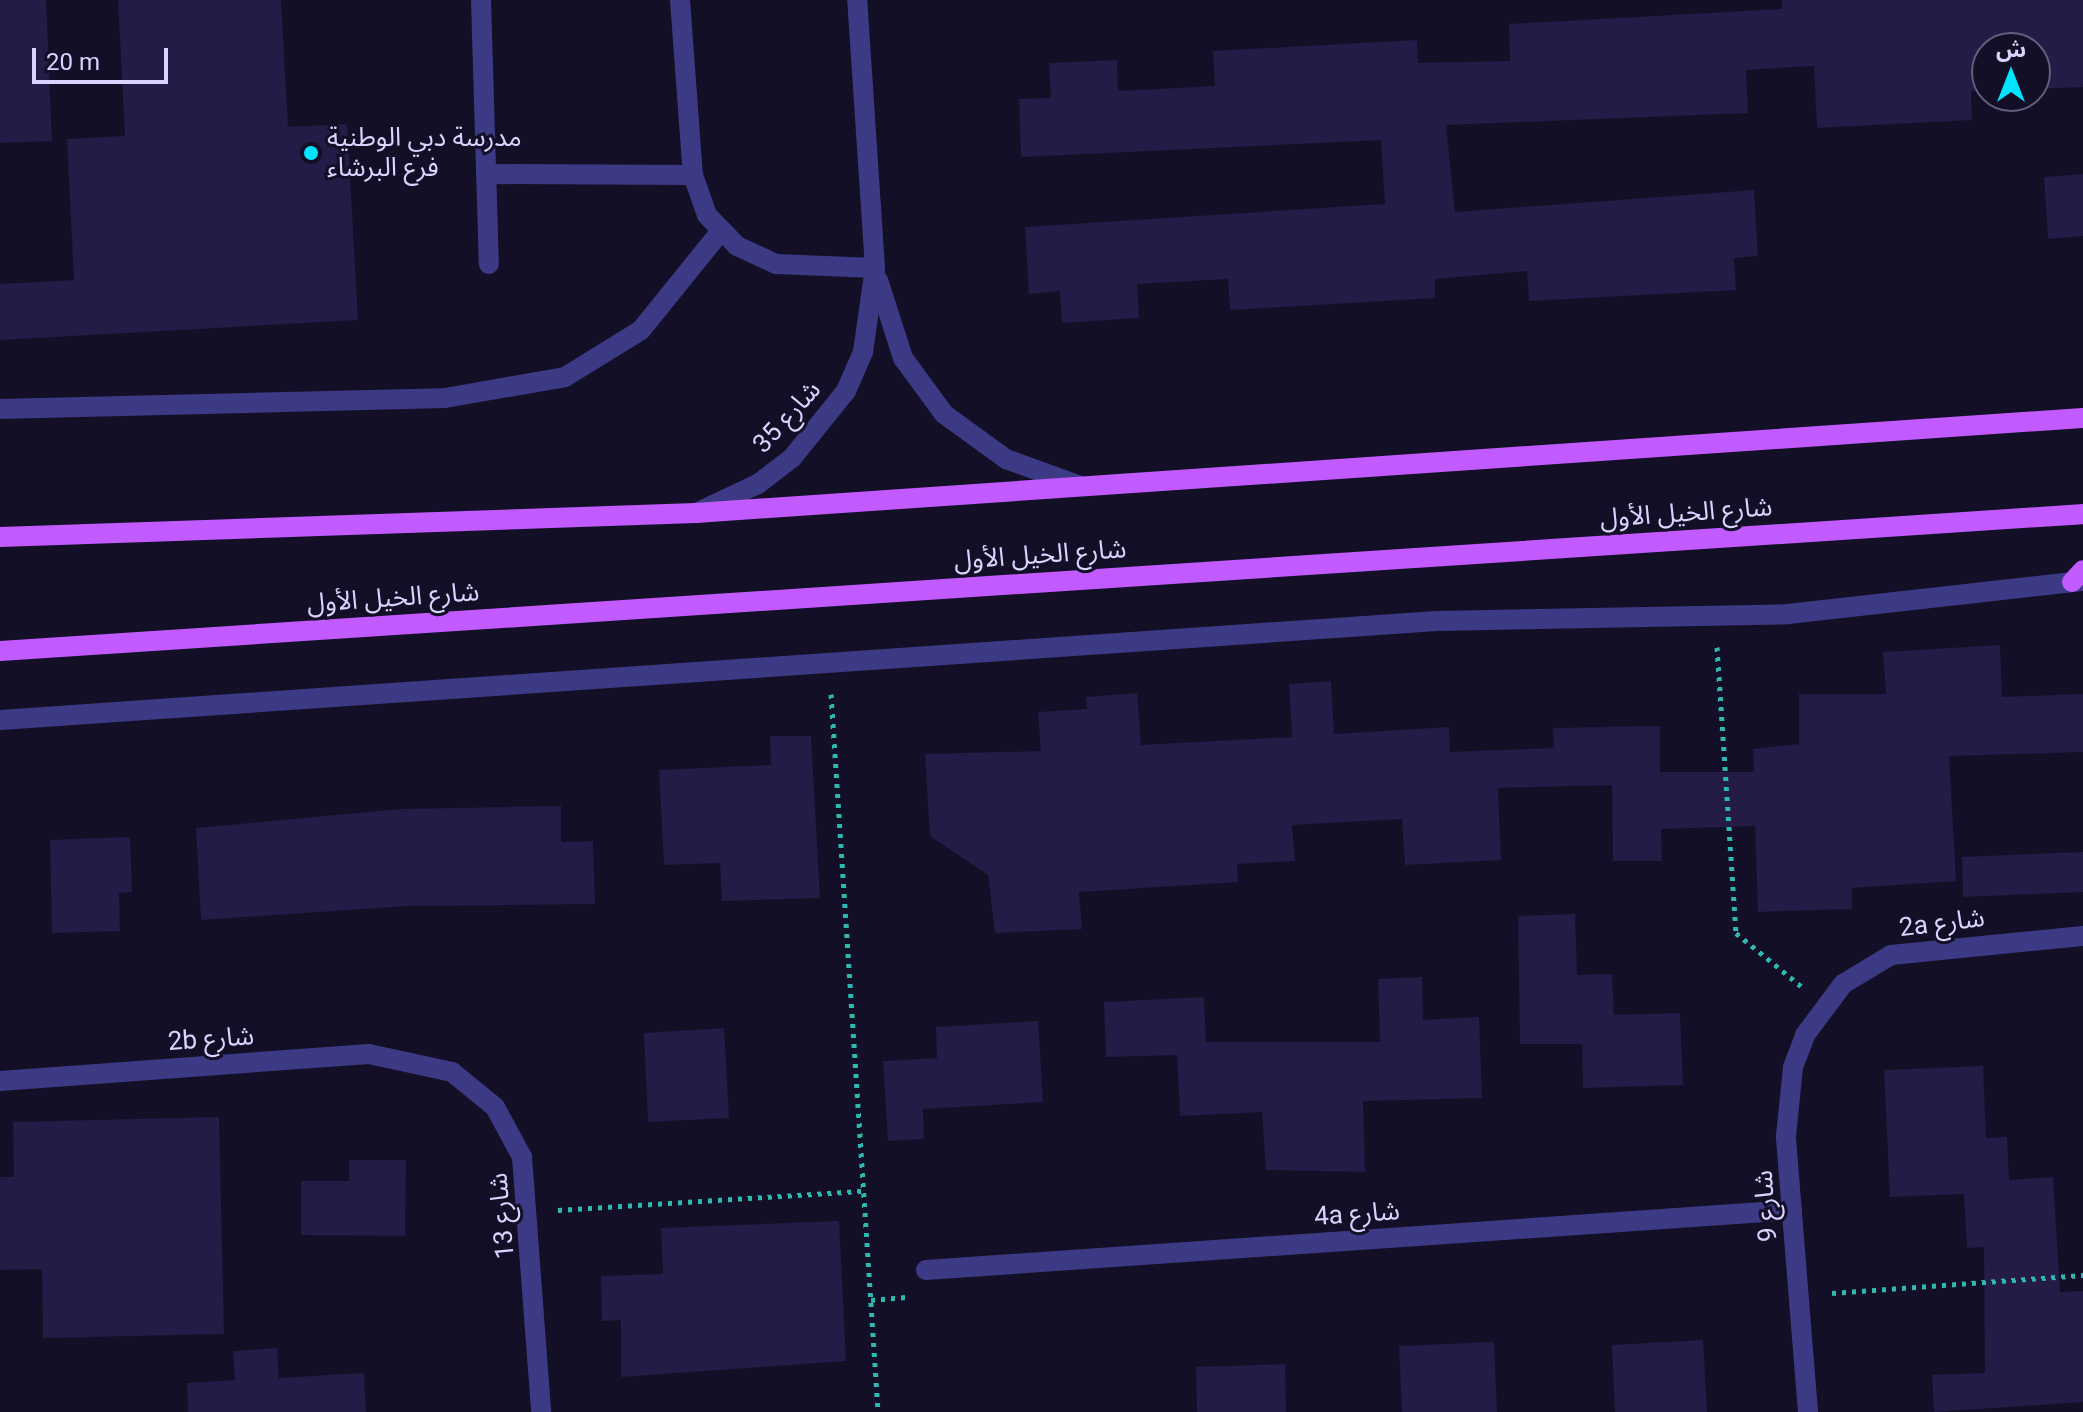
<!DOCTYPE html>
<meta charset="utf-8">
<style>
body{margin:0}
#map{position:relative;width:2083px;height:1412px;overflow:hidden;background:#130f26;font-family:Roboto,"Noto Sans Arabic",sans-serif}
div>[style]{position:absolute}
.building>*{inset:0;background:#241b47}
.path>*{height:5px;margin-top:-2.5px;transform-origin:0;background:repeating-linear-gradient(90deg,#2fb8b0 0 4px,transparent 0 10px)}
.minor>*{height:20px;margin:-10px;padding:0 10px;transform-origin:10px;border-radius:10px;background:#3d3a85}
.major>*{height:20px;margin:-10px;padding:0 10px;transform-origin:10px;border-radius:10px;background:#c25bff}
.dots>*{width:22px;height:22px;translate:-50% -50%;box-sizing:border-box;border:4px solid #130f26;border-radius:50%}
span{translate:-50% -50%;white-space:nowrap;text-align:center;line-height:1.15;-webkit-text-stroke:6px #130f26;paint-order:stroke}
.poi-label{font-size:26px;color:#d9d4ff}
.left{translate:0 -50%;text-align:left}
.street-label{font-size:26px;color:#d9d4ff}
.north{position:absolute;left:1971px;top:32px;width:80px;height:80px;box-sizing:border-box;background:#130f26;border:2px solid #625e7d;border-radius:50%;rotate:0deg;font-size:22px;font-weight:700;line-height:32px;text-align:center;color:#d9d4ff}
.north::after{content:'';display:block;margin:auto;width:28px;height:36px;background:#00e5ff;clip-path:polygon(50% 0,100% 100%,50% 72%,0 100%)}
.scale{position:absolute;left:32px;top:48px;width:136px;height:36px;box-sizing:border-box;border:4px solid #d9d4ff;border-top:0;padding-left:10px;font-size:24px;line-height:28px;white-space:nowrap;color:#d9d4ff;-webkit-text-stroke:6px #130f26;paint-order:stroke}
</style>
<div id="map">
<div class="building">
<i style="clip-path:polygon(0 0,46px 0,52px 141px,0 143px)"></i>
<i style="clip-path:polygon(118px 0,281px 0,288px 127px,347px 124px,358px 320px,0 340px,0 284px,74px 280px,67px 139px,125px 136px)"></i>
<i style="clip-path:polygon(1782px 0,2083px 0,2083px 87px,2035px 89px,2035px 48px,1987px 48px,1987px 91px,1971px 91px,1972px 120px,1817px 128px,1814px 66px,1746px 70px,1748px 113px,1446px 125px,1455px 212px,1754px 190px,1758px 256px,1734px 258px,1736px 290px,1529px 301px,1527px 271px,1435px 279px,1435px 298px,1230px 310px,1228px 279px,1137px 284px,1139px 318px,1062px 323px,1060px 291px,1029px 294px,1025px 227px,1385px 204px,1381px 140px,1021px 157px,1019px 99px,1051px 98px,1049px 63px,1117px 60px,1118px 91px,1215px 86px,1213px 51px,1417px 40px,1418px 63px,1510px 61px,1509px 24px,1782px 9px)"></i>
<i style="clip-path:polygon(2083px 174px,2083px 236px,2048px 239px,2044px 177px)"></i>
<i style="clip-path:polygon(2000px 645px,2002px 697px,2083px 694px,2083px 752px,1949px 756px,1956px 881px,1852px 888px,1852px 909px,1758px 912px,1755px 826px,1661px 829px,1662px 861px,1613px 861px,1612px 785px,1498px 788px,1501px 860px,1405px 865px,1402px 819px,1292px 825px,1295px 861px,1237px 864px,1238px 882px,1079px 892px,1082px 929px,995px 933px,988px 875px,930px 836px,925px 754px,1041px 751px,1038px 712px,1087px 709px,1086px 697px,1137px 693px,1141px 745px,1292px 737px,1289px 684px,1331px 681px,1334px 734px,1449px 727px,1450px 752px,1554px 748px,1553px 728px,1660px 726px,1660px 772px,1754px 772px,1753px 749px,1799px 744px,1799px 694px,1886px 694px,1883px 652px)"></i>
<i style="clip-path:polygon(770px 736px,811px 736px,820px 898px,722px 901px,720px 863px,664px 865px,659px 770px,771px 765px)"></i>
<i style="clip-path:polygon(561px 806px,561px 842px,593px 841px,595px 904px,407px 906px,201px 920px,196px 828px,401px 809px)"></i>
<i style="clip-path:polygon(130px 837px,132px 892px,119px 893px,120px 931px,52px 933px,50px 840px)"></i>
<i style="clip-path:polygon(2083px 852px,2083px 892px,1963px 897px,1962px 857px)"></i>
<i style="clip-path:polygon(1575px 914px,1577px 975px,1612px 974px,1614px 1015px,1680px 1013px,1683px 1085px,1583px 1088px,1582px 1044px,1520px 1044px,1518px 916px)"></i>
<i style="clip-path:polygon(1422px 977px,1423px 1020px,1479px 1017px,1482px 1098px,1363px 1101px,1365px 1172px,1266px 1170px,1262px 1112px,1180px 1116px,1177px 1055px,1106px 1057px,1104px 1002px,1204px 997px,1206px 1042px,1380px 1042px,1378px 979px)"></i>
<i style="clip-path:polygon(1038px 1021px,1043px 1102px,923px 1109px,924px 1139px,888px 1141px,883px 1061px,937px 1058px,936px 1027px)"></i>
<i style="clip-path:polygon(724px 1028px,729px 1118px,648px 1122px,644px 1033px)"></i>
<i style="clip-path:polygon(1983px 1066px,1986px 1138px,2007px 1137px,2009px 1180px,2053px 1177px,2060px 1292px,2083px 1291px,2083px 1402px,1934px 1412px,1932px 1375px,1985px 1373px,1984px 1247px,1967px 1248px,1964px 1194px,1890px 1197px,1884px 1070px)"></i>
<i style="clip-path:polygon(219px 1117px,224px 1334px,43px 1338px,42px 1269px,0 1270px,0 1177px,14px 1177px,13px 1122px)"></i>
<i style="clip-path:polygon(349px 1160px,406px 1160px,405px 1236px,301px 1235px,301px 1181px,349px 1181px)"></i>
<i style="clip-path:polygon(839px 1221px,846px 1361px,621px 1377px,621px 1320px,602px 1321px,601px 1276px,663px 1274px,661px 1228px)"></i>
<i style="clip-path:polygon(1703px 1340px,1707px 1412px,1615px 1412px,1612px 1345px)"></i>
<i style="clip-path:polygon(1494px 1342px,1497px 1412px,1402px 1412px,1399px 1346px)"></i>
<i style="clip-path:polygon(277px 1348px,279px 1378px,364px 1373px,366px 1412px,188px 1412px,187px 1383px,235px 1380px,233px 1351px)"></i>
<i style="clip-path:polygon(1285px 1364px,1286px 1412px,1197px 1412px,1196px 1367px)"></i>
</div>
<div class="path">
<i style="left:1717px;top:647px;width:287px;rotate:86.2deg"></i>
<i style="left:1736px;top:933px;width:84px;rotate:39.2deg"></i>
<i style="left:831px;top:694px;width:720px;rotate:86.25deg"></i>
<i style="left:558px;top:1210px;width:307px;rotate:-3.6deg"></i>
<i style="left:1832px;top:1293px;width:252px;rotate:-4.1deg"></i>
<i style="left:871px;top:1300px;width:35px;rotate:-5deg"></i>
</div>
<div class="minor">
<i style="left:481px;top:0;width:264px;rotate:88.3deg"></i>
<i style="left:680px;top:0;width:175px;rotate:85.8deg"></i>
<i style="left:693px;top:175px;width:42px;rotate:70.7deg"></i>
<i style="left:707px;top:215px;width:43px;rotate:45.9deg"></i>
<i style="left:737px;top:246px;width:43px;rotate:24.8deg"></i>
<i style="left:776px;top:264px;width:99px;rotate:2.3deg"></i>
<i style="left:486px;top:174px;width:207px;rotate:0.3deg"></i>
<i style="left:878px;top:280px;width:82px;rotate:72.2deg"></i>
<i style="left:903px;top:358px;width:69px;rotate:53.8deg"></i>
<i style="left:944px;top:414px;width:77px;rotate:36deg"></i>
<i style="left:1006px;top:459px;width:79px;rotate:20deg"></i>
<i style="left:0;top:409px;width:445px;rotate:-1.4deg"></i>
<i style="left:445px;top:398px;width:122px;rotate:-9.9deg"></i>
<i style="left:565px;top:377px;width:89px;rotate:-31.7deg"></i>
<i style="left:641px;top:330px;width:126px;rotate:-51.1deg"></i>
<i style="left:696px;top:513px;width:68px;rotate:-25.1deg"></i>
<i style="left:758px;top:484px;width:43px;rotate:-37.4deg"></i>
<i style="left:792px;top:458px;width:86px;rotate:-51.1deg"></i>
<i style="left:846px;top:391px;width:43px;rotate:-66.4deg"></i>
<i style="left:863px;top:352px;width:85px;rotate:-81.9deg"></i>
<i style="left:875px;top:268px;width:269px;rotate:-93.8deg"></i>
<i style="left:0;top:720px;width:1440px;rotate:-3.94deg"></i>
<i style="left:1437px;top:621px;width:351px;rotate:-1.1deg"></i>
<i style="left:1788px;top:614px;width:297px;rotate:-6.4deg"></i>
<i style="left:0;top:1081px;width:370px;rotate:-4.2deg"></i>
<i style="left:369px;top:1054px;width:85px;rotate:12.2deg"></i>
<i style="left:452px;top:1072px;width:55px;rotate:39.1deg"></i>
<i style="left:495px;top:1107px;width:57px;rotate:61.6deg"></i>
<i style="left:522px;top:1157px;width:256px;rotate:85.7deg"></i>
<i style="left:926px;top:1270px;width:868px;rotate:-3.96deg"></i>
<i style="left:1808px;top:1412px;width:277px;rotate:-94.6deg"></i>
<i style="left:1786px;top:1136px;width:69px;rotate:-84.2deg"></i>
<i style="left:1793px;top:1067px;width:34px;rotate:-69deg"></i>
<i style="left:1805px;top:1035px;width:64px;rotate:-53.3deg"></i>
<i style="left:1843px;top:984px;width:56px;rotate:-31.1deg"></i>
<i style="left:1891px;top:955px;width:193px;rotate:-5.7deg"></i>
</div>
<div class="major">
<i style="left:0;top:537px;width:696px;rotate:-1.97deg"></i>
<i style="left:696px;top:513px;width:1390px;rotate:-3.92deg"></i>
<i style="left:2072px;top:582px;width:16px;rotate:-47deg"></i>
<i style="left:0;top:651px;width:2088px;rotate:-3.76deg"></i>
</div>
<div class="dots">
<i style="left:311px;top:153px;background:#00e5ff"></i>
</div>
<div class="poi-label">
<span class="left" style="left:327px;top:153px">مدرسة دبي الوطنية<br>فرع البرشاء</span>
</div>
<div class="street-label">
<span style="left:787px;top:417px;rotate:-48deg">شارع 35</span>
<span style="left:1686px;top:513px;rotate:-4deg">شارع الخيل الأول</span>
<span style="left:1040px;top:555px;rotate:-4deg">شارع الخيل الأول</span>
<span style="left:393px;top:598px;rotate:-4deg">شارع الخيل الأول</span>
<span style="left:1942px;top:923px;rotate:-7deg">2a شارع</span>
<span style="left:211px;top:1039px;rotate:-4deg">2b شارع</span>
<span style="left:1766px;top:1206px;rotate:-94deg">شارع 9</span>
<span style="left:1357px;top:1214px;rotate:-4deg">4a شارع</span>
<span style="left:502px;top:1216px;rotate:-95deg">شارع 13</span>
</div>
<div class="north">ش</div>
<div class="scale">20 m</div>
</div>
